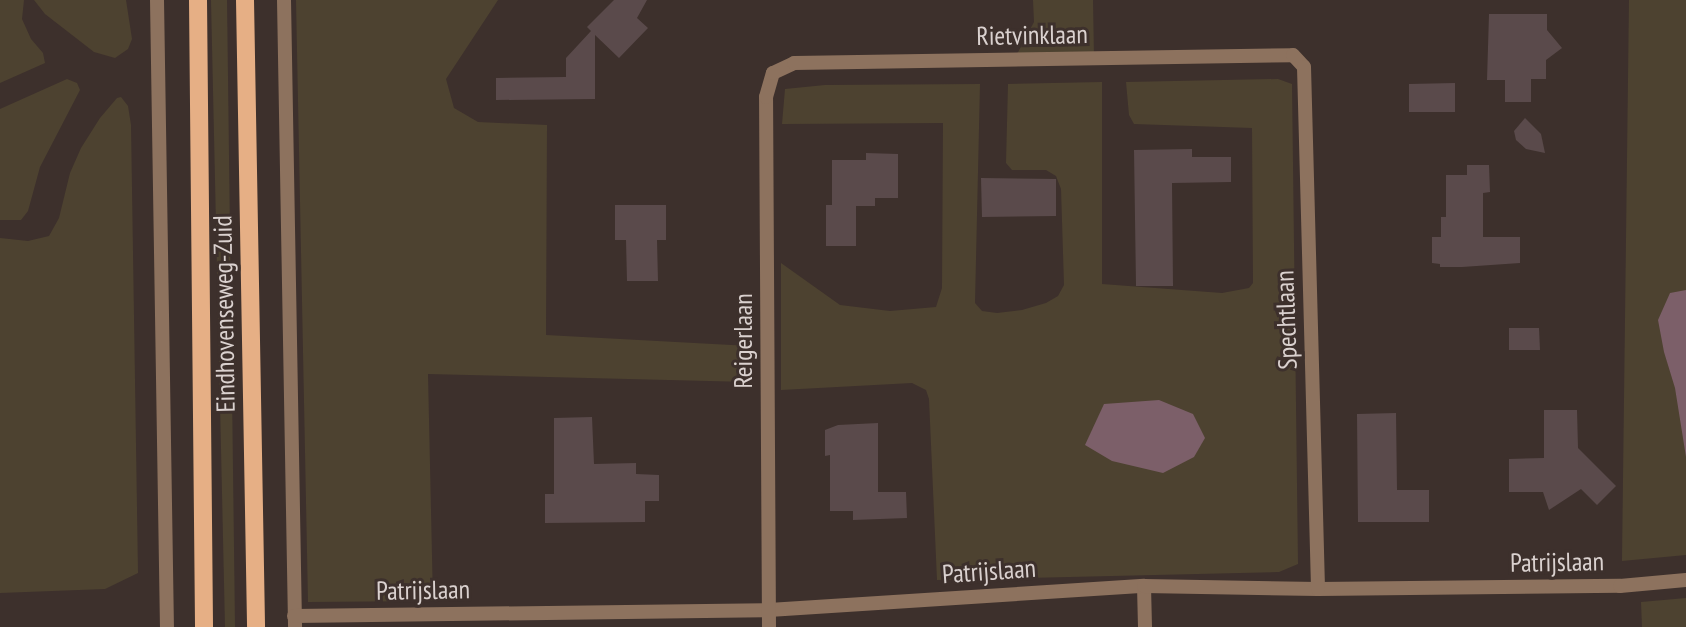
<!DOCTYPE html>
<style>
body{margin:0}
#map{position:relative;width:1686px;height:627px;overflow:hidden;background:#3d302c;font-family:"PT Sans Narrow",sans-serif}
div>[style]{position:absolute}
.green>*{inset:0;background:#4d4230}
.water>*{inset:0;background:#7c5f69}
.building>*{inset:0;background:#5a4a4b}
.minor>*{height:14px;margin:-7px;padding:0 7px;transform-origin:7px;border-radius:7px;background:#8d725e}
.primary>*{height:18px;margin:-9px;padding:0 9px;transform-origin:9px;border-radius:9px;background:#e6af85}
span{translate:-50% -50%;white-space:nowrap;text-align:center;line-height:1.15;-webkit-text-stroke:6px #3d302c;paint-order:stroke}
.street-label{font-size:26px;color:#dad1cf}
</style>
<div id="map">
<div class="green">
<i style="clip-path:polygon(0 0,24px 0,22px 19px,31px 39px,43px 53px,45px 63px,0 83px)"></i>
<i style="clip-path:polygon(34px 0,126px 0,132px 39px,128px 49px,115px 58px,94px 52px,45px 14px)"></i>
<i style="clip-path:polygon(211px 0,227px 0,235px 627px,225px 627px)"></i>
<i style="clip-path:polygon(296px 0,498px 0,446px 79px,454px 108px,478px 122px,547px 125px,546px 335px,750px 346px,749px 382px,428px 374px,433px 601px,308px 602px)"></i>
<i style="clip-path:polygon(1033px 0,1093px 0,1094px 57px,1015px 58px,1034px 22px)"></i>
<i style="clip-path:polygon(1629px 0,1686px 0,1686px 555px,1622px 561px)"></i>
<i style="clip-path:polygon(67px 79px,77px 83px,80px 90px,40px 167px,28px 211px,21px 220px,0 220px,0 109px)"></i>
<i style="clip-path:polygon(1278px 79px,1292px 84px,1298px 564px,1279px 572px,937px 580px,929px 399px,926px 390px,912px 383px,781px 390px,781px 263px,840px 305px,890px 311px,936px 307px,942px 288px,943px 123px,782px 124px,785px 89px,825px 85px,980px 84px,975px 303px,982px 311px,997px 313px,1022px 310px,1046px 303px,1058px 296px,1064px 285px,1061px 189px,1056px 176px,1046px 170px,1012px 170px,1006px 163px,1008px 84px,1102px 82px,1102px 284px,1222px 293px,1249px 288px,1253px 283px,1252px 128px,1134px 124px,1129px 115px,1126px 82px)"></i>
<i style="clip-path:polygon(121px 97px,128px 106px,131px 125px,138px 573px,105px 589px,0 593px,0 238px,28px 241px,49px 236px,59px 218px,70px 173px,81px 148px,100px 118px,117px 98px)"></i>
<i style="clip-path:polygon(1686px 598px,1686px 627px,1642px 627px,1641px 602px)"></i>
</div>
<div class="water">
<i style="clip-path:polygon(1686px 290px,1686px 529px,1686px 457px,1675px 388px,1664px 352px,1658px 320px,1670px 293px)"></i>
<i style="clip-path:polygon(1159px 400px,1193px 414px,1205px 438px,1194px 457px,1163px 473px,1112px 461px,1085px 445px,1104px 404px)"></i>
</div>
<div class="building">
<i style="clip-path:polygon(614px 0,647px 0,637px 18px,648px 28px,619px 58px,595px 35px,595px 99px,496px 100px,496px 78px,566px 77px,566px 58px,591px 31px,587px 27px)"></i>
<i style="clip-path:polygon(1489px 14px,1547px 14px,1547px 30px,1562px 48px,1546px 60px,1546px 79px,1531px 79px,1531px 102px,1505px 102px,1505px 80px,1487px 80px)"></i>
<i style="clip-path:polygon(1455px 83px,1455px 112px,1409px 112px,1409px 84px)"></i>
<i style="clip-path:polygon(1525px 118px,1541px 134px,1545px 153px,1526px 149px,1516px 140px,1514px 131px)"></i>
<i style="clip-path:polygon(1192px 149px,1192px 157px,1231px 157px,1231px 182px,1172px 183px,1173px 286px,1136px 286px,1134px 150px)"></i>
<i style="clip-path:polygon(866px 153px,898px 154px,898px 198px,875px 198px,875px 206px,856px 206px,856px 246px,826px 246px,826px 205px,832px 205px,832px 160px,866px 160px)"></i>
<i style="clip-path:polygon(1467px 165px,1489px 165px,1490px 192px,1483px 193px,1483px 237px,1520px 237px,1520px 263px,1462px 267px,1440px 267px,1440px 264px,1432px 263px,1432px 237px,1441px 237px,1441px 217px,1446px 217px,1446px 175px,1467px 175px)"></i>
<i style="clip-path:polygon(981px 178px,1056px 179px,1056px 216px,982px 217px)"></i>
<i style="clip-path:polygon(615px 205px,666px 205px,666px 240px,657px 240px,658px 281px,627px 281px,626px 240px,615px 240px)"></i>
<i style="clip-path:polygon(1509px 328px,1539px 328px,1540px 350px,1509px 350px)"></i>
<i style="clip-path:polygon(1544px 410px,1577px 410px,1578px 448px,1616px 486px,1597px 505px,1581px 489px,1549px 510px,1543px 492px,1509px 492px,1509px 459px,1544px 458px)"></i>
<i style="clip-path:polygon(1396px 413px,1397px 490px,1429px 490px,1429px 522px,1358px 522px,1357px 414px)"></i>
<i style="clip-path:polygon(592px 417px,594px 464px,636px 463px,636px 474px,659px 475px,659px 501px,645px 501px,645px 522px,545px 523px,545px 494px,554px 494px,554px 418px)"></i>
<i style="clip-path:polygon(878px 423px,878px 492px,906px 492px,907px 518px,853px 520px,853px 511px,830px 511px,830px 455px,825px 456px,825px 430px,838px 425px)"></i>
</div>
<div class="minor">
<i style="left:157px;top:0;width:627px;rotate:89.09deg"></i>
<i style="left:284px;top:0;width:627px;rotate:88.99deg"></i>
<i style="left:1144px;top:586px;width:41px;rotate:88.6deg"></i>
<i style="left:294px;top:616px;width:475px;rotate:-0.7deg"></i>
<i style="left:769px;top:610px;width:376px;rotate:-3.7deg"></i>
<i style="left:1144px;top:586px;width:174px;rotate:1deg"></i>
<i style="left:1318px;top:589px;width:302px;rotate:-0.6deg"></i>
<i style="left:1620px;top:586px;width:66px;rotate:-5.2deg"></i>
<i style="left:769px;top:627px;width:530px;rotate:-90.32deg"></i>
<i style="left:766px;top:97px;width:25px;rotate:-74deg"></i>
<i style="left:773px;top:73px;width:23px;rotate:-25deg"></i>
<i style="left:794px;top:63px;width:499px;rotate:-0.9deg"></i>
<i style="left:1293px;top:55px;width:16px;rotate:47deg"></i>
<i style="left:1304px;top:67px;width:522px;rotate:88.46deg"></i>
</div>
<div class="primary">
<i style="left:198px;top:0;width:627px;rotate:89.45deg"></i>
<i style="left:245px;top:0;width:627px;rotate:88.99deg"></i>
</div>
<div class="street-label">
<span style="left:1032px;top:35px;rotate:-1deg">Rietvinklaan</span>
<span style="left:224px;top:314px;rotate:-91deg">Eindhovenseweg-Zuid</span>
<span style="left:1286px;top:320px;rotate:-92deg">Spechtlaan</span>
<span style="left:743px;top:341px;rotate:-90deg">Reigerlaan</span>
<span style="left:1557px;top:562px;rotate:-1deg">Patrijslaan</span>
<span style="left:989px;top:571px;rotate:-4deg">Patrijslaan</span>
<span style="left:423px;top:590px;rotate:-1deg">Patrijslaan</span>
</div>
</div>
